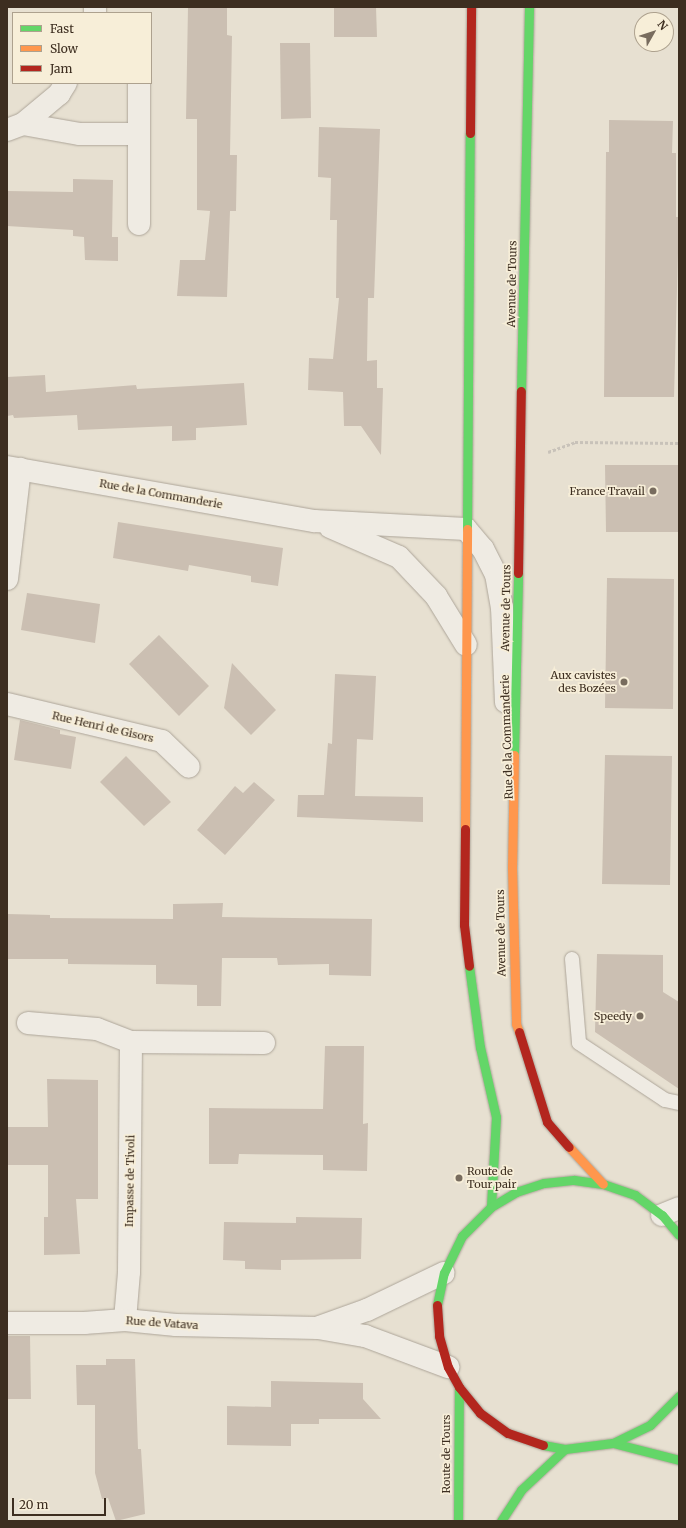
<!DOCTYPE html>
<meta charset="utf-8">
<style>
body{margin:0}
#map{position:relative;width:686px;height:1528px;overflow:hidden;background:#e7e0d1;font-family:Merriweather,serif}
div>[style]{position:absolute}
.building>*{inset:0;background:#cbbfb2}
.path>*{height:2.5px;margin-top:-1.25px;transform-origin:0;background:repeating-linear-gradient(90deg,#c8c2b9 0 3px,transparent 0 5px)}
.roads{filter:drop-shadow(0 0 1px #ada599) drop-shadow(0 0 1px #ada599)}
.lane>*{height:14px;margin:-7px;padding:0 7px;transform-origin:7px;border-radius:7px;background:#efebe3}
.street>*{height:22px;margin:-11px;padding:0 11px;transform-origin:11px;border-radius:11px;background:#efebe3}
.fast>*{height:9px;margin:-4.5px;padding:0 4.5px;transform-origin:4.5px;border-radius:4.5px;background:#63d668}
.slow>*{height:9px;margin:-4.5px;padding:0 4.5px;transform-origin:4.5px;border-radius:4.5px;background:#ff974d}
.jam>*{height:9px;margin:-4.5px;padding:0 4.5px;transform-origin:4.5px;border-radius:4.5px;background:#b3261e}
.dots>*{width:11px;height:11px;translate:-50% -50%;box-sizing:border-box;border:2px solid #f7eed8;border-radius:50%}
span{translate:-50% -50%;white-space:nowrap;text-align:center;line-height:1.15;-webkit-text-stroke:3.5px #f7eed8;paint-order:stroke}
.street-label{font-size:11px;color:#3d2e20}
.poi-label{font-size:11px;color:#3d2e20}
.right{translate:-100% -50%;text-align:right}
.left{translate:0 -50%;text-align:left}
.frame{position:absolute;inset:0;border:8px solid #3d2e20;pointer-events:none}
.legend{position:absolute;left:12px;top:12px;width:140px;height:72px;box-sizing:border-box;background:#f7eed8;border:1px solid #ada18e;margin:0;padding:5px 7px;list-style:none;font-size:12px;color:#3d2e20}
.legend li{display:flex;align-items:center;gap:8px;height:20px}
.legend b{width:20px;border:1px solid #ada18e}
.north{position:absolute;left:634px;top:12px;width:40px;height:40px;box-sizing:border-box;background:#f7eed8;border:1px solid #ada18e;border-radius:50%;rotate:51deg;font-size:11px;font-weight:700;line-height:16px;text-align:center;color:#3d2e20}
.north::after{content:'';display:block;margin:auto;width:14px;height:18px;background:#786c5e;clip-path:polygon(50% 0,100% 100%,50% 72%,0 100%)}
.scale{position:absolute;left:12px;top:1498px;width:94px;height:18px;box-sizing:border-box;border:2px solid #3d2e20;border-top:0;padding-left:5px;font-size:12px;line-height:14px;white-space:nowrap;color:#3d2e20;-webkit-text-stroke:3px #f7eed8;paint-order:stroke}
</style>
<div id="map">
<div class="building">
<i style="clip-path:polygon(188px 7px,227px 7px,227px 35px,232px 36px,230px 155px,237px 155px,236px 211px,230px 211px,227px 297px,177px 296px,180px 260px,205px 260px,210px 211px,197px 210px,197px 119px,186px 119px)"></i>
<i style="clip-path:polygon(334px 7px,376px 7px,377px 37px,334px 37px)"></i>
<i style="clip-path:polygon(280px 43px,310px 43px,311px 118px,281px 119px)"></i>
<i style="clip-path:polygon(609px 120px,673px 121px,672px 153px,676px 153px,676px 217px,679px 217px,674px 397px,604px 397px,606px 152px,609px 152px)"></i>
<i style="clip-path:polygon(319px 127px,380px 129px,374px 298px,368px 298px,367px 361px,377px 360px,377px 388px,383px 388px,381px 455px,361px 426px,344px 426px,343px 392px,308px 390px,309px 358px,333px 359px,339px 298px,336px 298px,337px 220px,330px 220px,331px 178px,318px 177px)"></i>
<i style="clip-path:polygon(73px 179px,113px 180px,112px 237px,118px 237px,118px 261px,85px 260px,84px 237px,73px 236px,73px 230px,7px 226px,7px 191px,73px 192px)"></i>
<i style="clip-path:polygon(45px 375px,46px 392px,136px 385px,137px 389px,244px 383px,247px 425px,196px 428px,196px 440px,172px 441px,172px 426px,78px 430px,77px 415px,14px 418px,13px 415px,7px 416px,7px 377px)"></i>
<i style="clip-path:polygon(605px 465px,679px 465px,679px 532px,606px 532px)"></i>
<i style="clip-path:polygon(118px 522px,283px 548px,278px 586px,251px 582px,251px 576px,189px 565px,188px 571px,113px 558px)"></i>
<i style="clip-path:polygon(607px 578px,674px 579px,673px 709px,605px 708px)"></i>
<i style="clip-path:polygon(27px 593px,100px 604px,95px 643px,21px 630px)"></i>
<i style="clip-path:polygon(159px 635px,209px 686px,179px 716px,129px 664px)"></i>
<i style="clip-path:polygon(232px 663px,276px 710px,251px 735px,224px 708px)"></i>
<i style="clip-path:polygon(335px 674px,376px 676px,373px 740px,357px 739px,355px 796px,423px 797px,423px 822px,297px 817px,298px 795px,324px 795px,328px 743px,332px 744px)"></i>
<i style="clip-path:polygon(20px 720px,60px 730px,60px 734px,76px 737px,71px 769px,14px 760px)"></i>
<i style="clip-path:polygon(605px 755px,672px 756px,670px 885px,602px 884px)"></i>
<i style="clip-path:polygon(126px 756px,171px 802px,144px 826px,100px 782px)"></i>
<i style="clip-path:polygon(254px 782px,275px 800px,225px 855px,197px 830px,235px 786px,243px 793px)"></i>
<i style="clip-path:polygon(223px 903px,222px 917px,372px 919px,371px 976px,329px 975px,329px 964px,278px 965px,277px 958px,222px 958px,221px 1006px,197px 1006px,197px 985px,156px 984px,156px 965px,68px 964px,68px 959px,7px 959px,7px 914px,50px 915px,50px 918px,173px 919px,173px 904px)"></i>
<i style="clip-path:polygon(597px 954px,663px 955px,663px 992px,679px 1002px,679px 1089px,595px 1032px)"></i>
<i style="clip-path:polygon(325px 1046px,364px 1046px,363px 1124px,368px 1123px,367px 1171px,323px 1170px,323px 1155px,239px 1154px,238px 1164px,209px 1164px,209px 1108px,323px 1109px)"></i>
<i style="clip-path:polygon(47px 1079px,98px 1080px,98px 1199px,76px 1199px,80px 1254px,44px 1255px,44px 1217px,48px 1217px,48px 1165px,7px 1165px,7px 1127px,48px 1127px)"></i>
<i style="clip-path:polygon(296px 1217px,362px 1218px,361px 1259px,281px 1260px,281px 1270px,245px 1269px,245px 1261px,223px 1260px,224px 1222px,296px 1223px)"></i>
<i style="clip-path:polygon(7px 1336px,30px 1336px,31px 1399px,7px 1399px)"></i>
<i style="clip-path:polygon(106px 1359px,135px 1359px,138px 1449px,141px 1449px,145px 1514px,116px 1521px,108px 1498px,102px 1499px,95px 1473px,95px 1405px,77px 1405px,76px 1365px,106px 1365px)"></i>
<i style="clip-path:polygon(271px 1381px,363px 1383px,363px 1399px,381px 1419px,319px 1419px,319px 1424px,291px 1424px,291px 1446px,227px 1445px,227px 1406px,271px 1407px)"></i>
</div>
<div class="path">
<i style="left:548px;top:452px;width:29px;rotate:-20deg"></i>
<i style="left:575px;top:442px;width:104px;rotate:0.6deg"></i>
</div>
<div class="roads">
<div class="lane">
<i style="left:572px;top:959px;width:84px;rotate:85.2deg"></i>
<i style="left:579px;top:1043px;width:103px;rotate:33.5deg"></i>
<i style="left:665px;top:1100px;width:14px;rotate:12deg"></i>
</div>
<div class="street">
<i style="left:95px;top:7px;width:6px;rotate:90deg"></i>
<i style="left:23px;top:124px;width:58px;rotate:10deg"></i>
<i style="left:80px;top:134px;width:59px"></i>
<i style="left:139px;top:134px;width:51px;rotate:-90deg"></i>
<i style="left:7px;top:130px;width:17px;rotate:-21deg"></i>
<i style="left:23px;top:124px;width:47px;rotate:-39.8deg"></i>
<i style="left:59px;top:94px;width:13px;rotate:-58deg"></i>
<i style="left:139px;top:224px;width:90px;rotate:-90deg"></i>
<i style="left:7px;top:467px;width:312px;rotate:10deg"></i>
<i style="left:314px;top:521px;width:152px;rotate:3deg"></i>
<i style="left:466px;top:529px;width:26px;rotate:50deg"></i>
<i style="left:483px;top:549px;width:28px;rotate:63deg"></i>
<i style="left:496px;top:574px;width:34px;rotate:80deg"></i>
<i style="left:502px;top:607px;width:95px;rotate:87.6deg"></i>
<i style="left:330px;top:527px;width:75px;rotate:23.5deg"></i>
<i style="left:399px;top:557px;width:54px;rotate:46.5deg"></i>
<i style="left:436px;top:596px;width:57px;rotate:58.5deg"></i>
<i style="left:7px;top:579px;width:111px;rotate:-83.3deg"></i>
<i style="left:7px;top:704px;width:159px;rotate:13.4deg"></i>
<i style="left:162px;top:741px;width:37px;rotate:44deg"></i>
<i style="left:28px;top:1023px;width:69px;rotate:5deg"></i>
<i style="left:97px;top:1029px;width:36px;rotate:21deg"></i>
<i style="left:131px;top:1042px;width:133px;rotate:0.4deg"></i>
<i style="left:662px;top:1215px;width:18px;rotate:-22deg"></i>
<i style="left:125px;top:1320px;width:48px;rotate:-85.2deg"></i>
<i style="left:129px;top:1272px;width:230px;rotate:-89.5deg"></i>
<i style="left:7px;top:1323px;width:77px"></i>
<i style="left:84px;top:1323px;width:41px;rotate:-4.2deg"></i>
<i style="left:125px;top:1320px;width:51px;rotate:5.6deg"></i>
<i style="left:176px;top:1325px;width:142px;rotate:1.2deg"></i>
<i style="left:318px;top:1328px;width:48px;rotate:9.7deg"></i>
<i style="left:365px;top:1336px;width:89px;rotate:20.5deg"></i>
<i style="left:319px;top:1327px;width:51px;rotate:-19.5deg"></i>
<i style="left:367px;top:1310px;width:85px;rotate:-25.7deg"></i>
</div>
<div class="fast">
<i style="left:521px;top:391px;width:384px;rotate:-88.8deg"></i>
<i style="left:467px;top:529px;width:396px;rotate:-89.6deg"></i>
<i style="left:514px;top:755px;width:182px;rotate:-88.7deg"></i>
<i style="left:469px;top:966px;width:82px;rotate:82.3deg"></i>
<i style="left:480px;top:1047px;width:72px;rotate:77.1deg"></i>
<i style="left:496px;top:1117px;width:90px;rotate:93.2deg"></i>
<i style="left:437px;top:1305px;width:33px;rotate:-78deg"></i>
<i style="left:444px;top:1273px;width:41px;rotate:-64.1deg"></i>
<i style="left:462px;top:1236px;width:41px;rotate:-45deg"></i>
<i style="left:491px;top:1207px;width:29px;rotate:-31deg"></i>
<i style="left:516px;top:1192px;width:29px;rotate:-18deg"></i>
<i style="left:544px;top:1183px;width:30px;rotate:-6deg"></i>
<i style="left:574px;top:1180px;width:29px;rotate:8deg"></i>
<i style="left:603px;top:1184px;width:34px;rotate:19deg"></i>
<i style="left:635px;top:1195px;width:34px;rotate:37deg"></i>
<i style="left:662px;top:1215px;width:26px;rotate:50deg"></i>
<i style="left:613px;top:1443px;width:68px;rotate:14.4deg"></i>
<i style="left:543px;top:1445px;width:22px;rotate:10deg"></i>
<i style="left:565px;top:1449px;width:48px;rotate:-7.1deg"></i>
<i style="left:613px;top:1443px;width:41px;rotate:-25.9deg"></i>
<i style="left:650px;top:1425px;width:41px;rotate:-45deg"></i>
<i style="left:458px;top:1521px;width:134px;rotate:-89.6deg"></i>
<i style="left:501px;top:1521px;width:37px;rotate:-57deg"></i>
<i style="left:521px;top:1490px;width:60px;rotate:-43deg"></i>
</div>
<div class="slow">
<i style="left:514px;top:755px;width:112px;rotate:91deg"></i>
<i style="left:512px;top:867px;width:157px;rotate:88.5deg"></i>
<i style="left:516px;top:1024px;width:9px;rotate:69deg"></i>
<i style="left:465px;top:829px;width:300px;rotate:-89.6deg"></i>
<i style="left:569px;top:1147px;width:50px;rotate:47.4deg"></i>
</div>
<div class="jam">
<i style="left:470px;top:133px;width:126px;rotate:-89.5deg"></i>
<i style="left:518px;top:573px;width:182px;rotate:-89.1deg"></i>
<i style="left:465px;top:829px;width:96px;rotate:90.6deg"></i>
<i style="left:464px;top:925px;width:41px;rotate:83deg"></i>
<i style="left:519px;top:1032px;width:94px;rotate:72.7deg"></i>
<i style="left:547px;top:1122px;width:33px;rotate:49deg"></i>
<i style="left:437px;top:1305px;width:31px;rotate:86deg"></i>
<i style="left:439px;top:1336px;width:32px;rotate:74deg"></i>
<i style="left:448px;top:1367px;width:23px;rotate:61deg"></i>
<i style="left:459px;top:1387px;width:33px;rotate:51deg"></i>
<i style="left:480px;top:1413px;width:34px;rotate:36deg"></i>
<i style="left:508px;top:1433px;width:37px;rotate:19deg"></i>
</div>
</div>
<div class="dots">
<i style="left:653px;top:491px;background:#786c5e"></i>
<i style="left:624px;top:682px;background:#786c5e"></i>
<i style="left:640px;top:1016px;background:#786c5e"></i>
<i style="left:459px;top:1178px;background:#786c5e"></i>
</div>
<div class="street-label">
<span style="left:512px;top:284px;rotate:-89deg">Avenue de Tours</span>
<span style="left:161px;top:494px;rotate:10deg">Rue de la Commanderie</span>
<span style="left:506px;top:608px;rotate:-89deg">Avenue de Tours</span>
<span style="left:103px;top:727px;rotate:13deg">Rue Henri de Gisors</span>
<span style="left:507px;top:737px;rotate:-92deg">Rue de la Commanderie</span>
<span style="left:501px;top:933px;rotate:-91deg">Avenue de Tours</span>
<span style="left:130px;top:1181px;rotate:-89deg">Impasse de Tivoli</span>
<span style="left:162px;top:1323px;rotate:4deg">Rue de Vatava</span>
<span style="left:446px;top:1454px;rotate:-90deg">Route de Tours</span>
</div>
<div class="poi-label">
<span class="right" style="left:645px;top:491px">France Travail</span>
<span class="right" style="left:616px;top:682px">Aux cavistes<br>des Bozées</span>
<span class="right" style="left:632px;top:1016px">Speedy</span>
<span class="left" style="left:467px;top:1178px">Route de<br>Tour pair</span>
</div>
<div class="frame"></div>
<ul class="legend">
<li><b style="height:5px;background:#63d668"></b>Fast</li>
<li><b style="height:5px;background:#ff974d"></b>Slow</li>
<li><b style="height:5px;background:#b3261e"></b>Jam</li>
</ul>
<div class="north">N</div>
<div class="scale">20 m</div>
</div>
